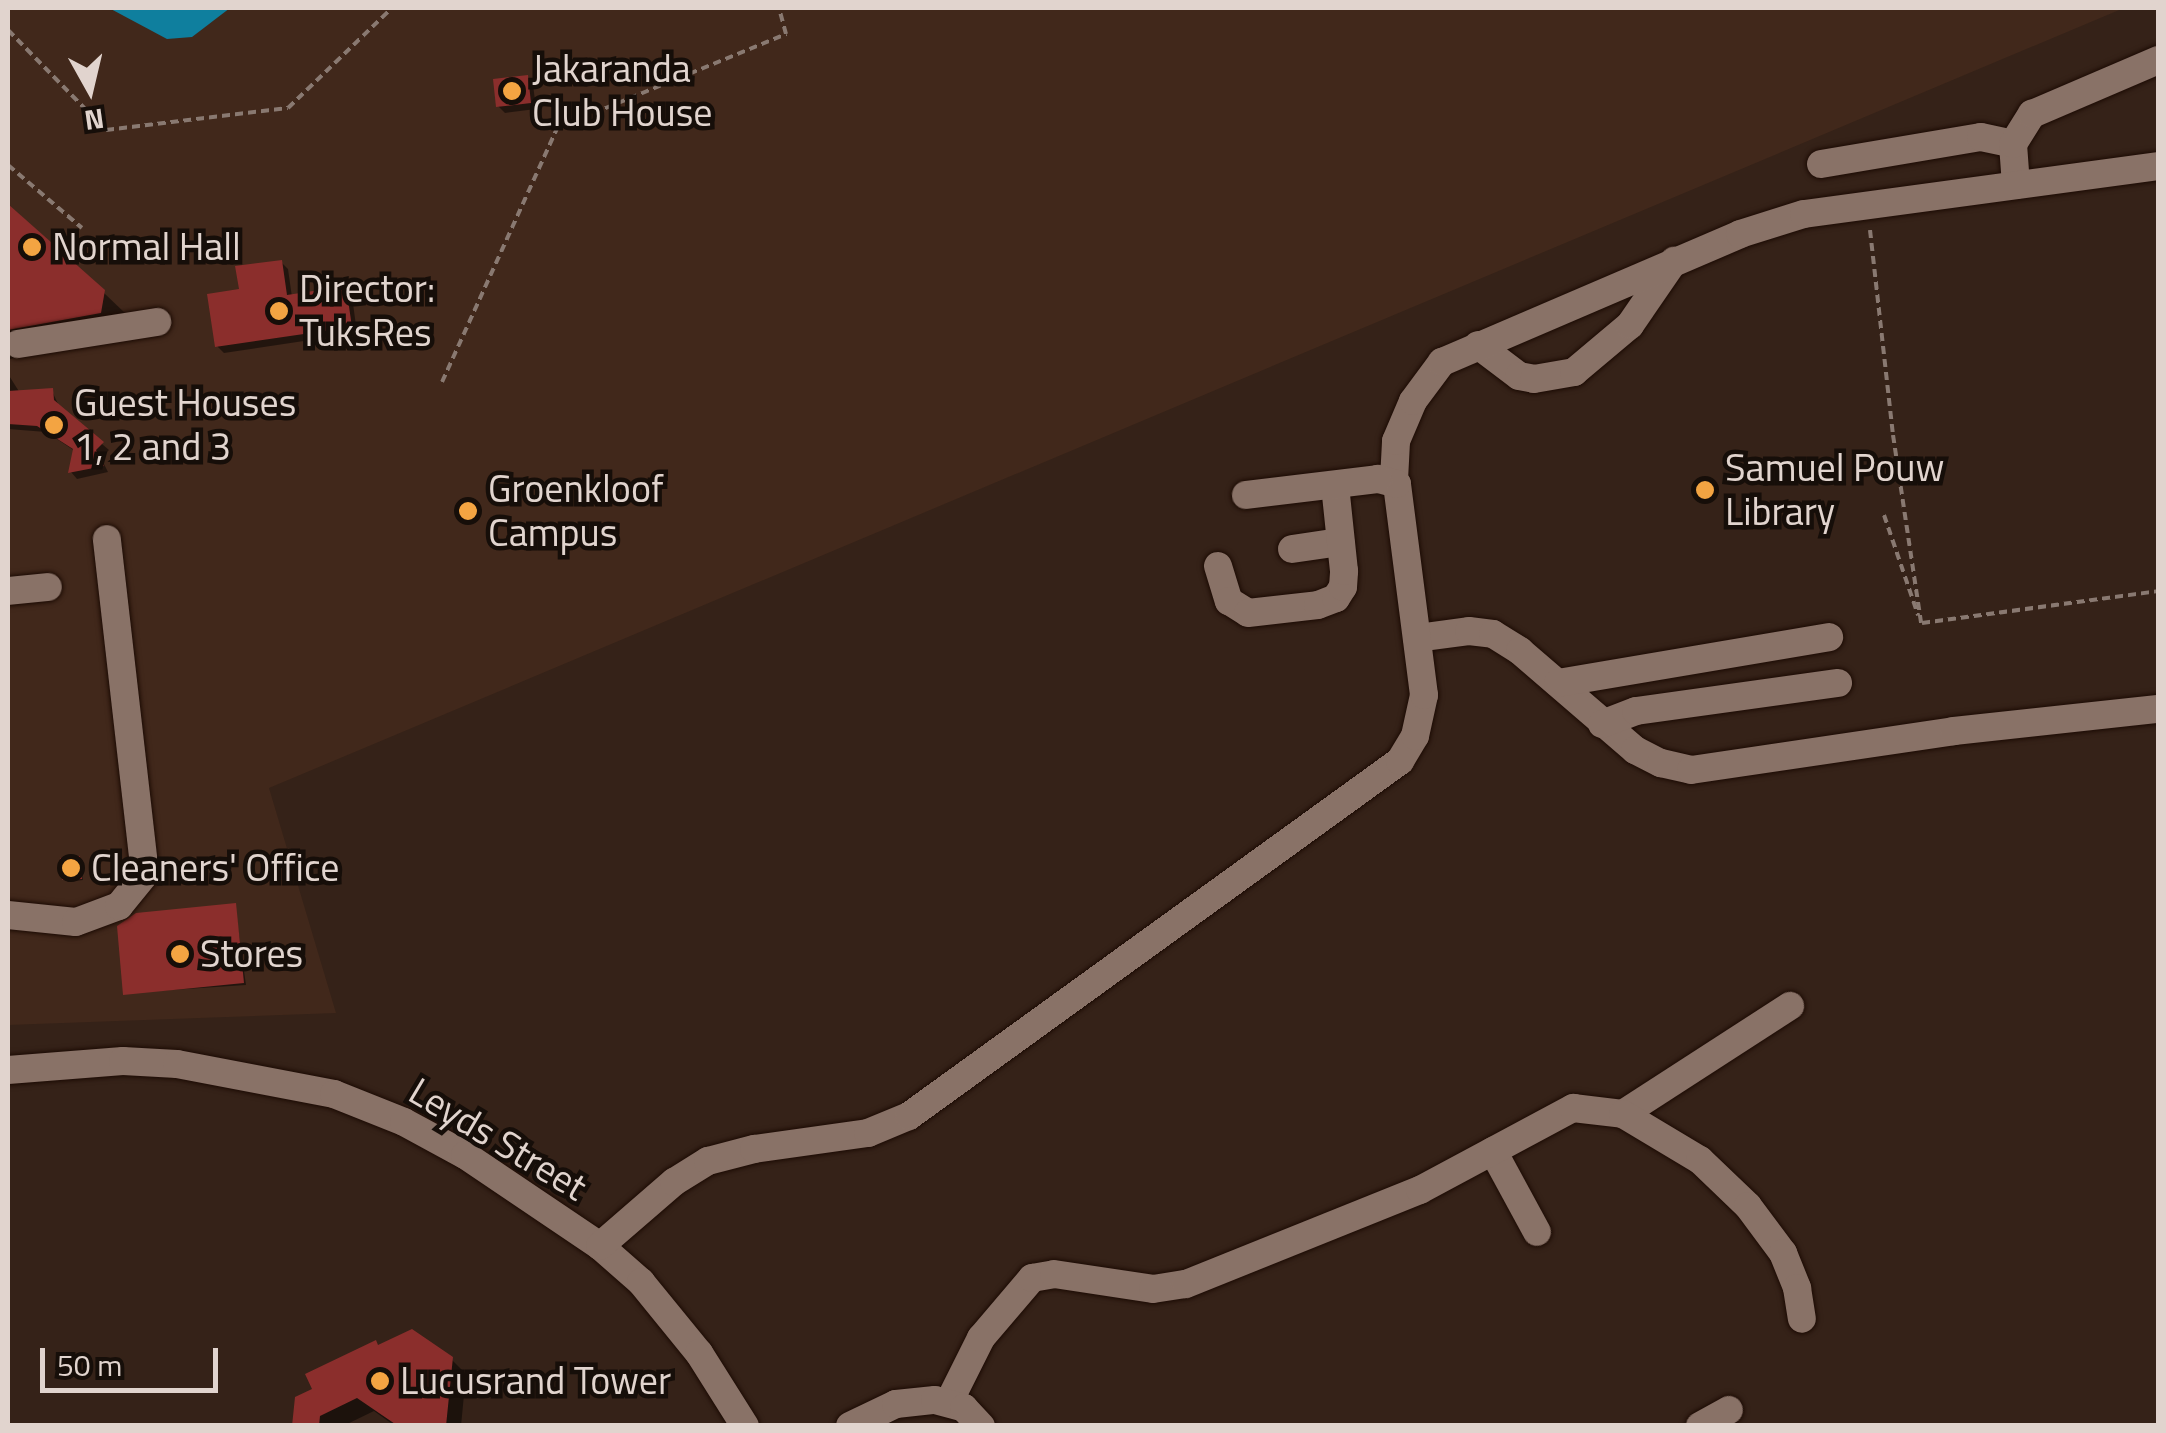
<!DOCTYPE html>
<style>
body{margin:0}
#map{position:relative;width:2166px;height:1433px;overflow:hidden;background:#352218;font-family:"Titillium Web",sans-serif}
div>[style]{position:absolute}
.built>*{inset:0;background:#41281b}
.water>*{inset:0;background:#0f7f9e}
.shadow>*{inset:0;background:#0007}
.building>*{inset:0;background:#8b2e2c}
.path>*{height:4px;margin-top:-2px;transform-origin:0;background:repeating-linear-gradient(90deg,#897971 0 8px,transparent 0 13px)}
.roads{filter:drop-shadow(0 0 2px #1c0b04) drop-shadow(0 0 2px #1c0b04)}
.minor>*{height:28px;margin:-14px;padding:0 14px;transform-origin:14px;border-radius:14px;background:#897267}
.dots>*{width:28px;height:28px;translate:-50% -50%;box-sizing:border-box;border:5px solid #160e09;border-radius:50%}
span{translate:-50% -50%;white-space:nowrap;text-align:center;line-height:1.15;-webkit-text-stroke:9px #160e09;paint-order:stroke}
.poi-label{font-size:38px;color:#e1d4ce}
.left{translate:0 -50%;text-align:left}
.street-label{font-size:38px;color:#e1d4ce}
.frame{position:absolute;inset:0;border:10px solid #e1d4ce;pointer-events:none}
.north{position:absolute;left:40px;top:40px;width:100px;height:100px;-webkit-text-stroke:8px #160e09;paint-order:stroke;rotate:172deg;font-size:28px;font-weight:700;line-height:40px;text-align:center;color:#e1d4ce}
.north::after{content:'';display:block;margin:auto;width:35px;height:45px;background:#e1d4ce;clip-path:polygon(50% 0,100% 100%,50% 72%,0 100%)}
.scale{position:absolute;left:40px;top:1348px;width:178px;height:45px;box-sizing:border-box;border:5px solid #e1d4ce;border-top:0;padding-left:12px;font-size:30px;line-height:35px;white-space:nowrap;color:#e1d4ce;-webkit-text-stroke:8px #160e09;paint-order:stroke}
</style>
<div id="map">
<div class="built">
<i style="clip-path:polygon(8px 8px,2124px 8px,269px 788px,336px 1013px,8px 1025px)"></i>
</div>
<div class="water">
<i style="clip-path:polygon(109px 8px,230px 8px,192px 37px,167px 39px)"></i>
</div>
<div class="shadow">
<i style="clip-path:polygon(527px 78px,533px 84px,536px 109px,505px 113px,498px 106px)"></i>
<i style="clip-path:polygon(8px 207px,103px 292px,126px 314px,8px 360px)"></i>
<i style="clip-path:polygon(281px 262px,288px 269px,292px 297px,345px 289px,352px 296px,357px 333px,224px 353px,217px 346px,242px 291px)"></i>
<i style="clip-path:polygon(8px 374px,20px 393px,52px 391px,60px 408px,109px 450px,101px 458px,108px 472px,77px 479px,71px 472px,75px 451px,46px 432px,8px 429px)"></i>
<i style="clip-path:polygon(79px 859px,83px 880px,68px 882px,65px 879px)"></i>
<i style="clip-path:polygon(235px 906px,246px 985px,126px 993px)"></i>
<i style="clip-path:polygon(379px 1347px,451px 1359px,466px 1374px,461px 1426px,395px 1426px,374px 1411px,343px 1426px,293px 1426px)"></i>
</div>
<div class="building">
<i style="clip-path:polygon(528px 75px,531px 103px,496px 107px,493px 79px)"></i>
<i style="clip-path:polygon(8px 204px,105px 290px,101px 313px,8px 330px)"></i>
<i style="clip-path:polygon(282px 260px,287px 295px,346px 286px,352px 327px,215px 347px,207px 294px,239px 289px,235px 266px)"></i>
<i style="clip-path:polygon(53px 388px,54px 400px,104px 442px,96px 450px,104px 466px,68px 473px,73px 449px,37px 426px,8px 424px,8px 391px)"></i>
<i style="clip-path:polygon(80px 856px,82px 879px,62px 880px,60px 858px)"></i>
<i style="clip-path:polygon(236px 903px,244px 983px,123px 995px,117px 926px,136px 913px)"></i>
<i style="clip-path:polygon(412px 1329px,453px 1357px,446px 1426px,398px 1426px,357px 1398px,320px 1416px,319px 1426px,292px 1426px,295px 1397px,312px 1389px,305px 1374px,376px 1340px,378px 1345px)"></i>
</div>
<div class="path">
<i style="left:8px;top:30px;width:140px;rotate:45.6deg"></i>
<i style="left:106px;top:130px;width:183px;rotate:-6.9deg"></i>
<i style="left:288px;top:108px;width:144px;rotate:-43.9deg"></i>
<i style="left:8px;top:165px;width:97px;rotate:40.4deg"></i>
<i style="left:1870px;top:230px;width:206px;rotate:83.6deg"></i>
<i style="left:1893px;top:435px;width:190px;rotate:81.5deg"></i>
<i style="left:442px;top:382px;width:279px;rotate:-65.6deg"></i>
<i style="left:557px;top:128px;width:248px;rotate:-22.3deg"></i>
<i style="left:786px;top:34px;width:27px;rotate:-105deg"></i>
<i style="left:1884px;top:515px;width:106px;rotate:71.2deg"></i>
<i style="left:1922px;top:623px;width:238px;rotate:-7.7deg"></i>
</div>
<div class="roads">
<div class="minor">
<i style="left:1821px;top:164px;width:162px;rotate:-9.6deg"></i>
<i style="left:1981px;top:137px;width:33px;rotate:12deg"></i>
<i style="left:2016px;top:185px;width:41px;rotate:-94.2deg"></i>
<i style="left:2013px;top:144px;width:36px;rotate:-58deg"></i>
<i style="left:2032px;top:114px;width:137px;rotate:-23.2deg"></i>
<i style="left:18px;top:344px;width:141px;rotate:-9deg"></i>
<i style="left:1478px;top:345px;width:51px;rotate:37.1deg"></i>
<i style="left:1519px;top:376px;width:15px;rotate:11deg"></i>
<i style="left:1534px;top:379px;width:41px;rotate:-9.9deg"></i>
<i style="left:1574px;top:372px;width:73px;rotate:-40deg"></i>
<i style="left:1630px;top:325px;width:78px;rotate:-55.5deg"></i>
<i style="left:1394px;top:480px;width:39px;rotate:-87deg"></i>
<i style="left:1396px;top:441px;width:43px;rotate:-67deg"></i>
<i style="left:1413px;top:401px;width:49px;rotate:-53.4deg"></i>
<i style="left:1442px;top:362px;width:324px;rotate:-23.2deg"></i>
<i style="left:1740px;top:234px;width:67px;rotate:-17.4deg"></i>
<i style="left:1804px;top:214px;width:357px;rotate:-7.7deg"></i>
<i style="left:1292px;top:549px;width:49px;rotate:-8.3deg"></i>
<i style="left:1218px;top:566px;width:37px;rotate:73deg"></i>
<i style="left:1229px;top:601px;width:22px;rotate:32deg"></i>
<i style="left:1248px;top:613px;width:70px;rotate:-6.5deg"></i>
<i style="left:1318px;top:605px;width:19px;rotate:-21deg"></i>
<i style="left:1336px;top:598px;width:13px;rotate:-58deg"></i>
<i style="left:1343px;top:587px;width:16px;rotate:-86deg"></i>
<i style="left:1344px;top:571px;width:85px;rotate:-96deg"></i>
<i style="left:8px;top:591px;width:40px;rotate:-5.7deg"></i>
<i style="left:1417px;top:638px;width:52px;rotate:-7.7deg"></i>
<i style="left:1469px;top:631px;width:24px;rotate:7deg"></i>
<i style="left:1493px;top:634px;width:32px;rotate:32deg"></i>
<i style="left:1520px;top:651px;width:152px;rotate:40.7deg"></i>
<i style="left:1635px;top:750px;width:29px;rotate:27deg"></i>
<i style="left:1661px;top:763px;width:31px;rotate:13deg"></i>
<i style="left:1691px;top:770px;width:266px;rotate:-8.4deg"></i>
<i style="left:1954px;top:731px;width:205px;rotate:-6.2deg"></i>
<i style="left:1558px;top:683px;width:275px;rotate:-9.6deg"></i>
<i style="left:1602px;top:724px;width:36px;rotate:-21deg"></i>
<i style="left:1636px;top:711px;width:204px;rotate:-7.9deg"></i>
<i style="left:8px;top:915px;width:68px;rotate:5.9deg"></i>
<i style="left:76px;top:922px;width:46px;rotate:-20.4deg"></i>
<i style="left:119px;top:906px;width:41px;rotate:-50.9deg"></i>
<i style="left:145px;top:874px;width:337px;rotate:-96.5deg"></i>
<i style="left:8px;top:1070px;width:115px;rotate:-4.5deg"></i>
<i style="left:123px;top:1061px;width:54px;rotate:3.2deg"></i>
<i style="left:177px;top:1064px;width:160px;rotate:10.8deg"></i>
<i style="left:334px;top:1094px;width:75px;rotate:21.8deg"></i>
<i style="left:404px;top:1122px;width:69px;rotate:28.4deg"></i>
<i style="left:465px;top:1155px;width:163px;rotate:34deg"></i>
<i style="left:600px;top:1246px;width:55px;rotate:41.3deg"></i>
<i style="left:641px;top:1282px;width:92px;rotate:50.8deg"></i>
<i style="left:699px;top:1353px;width:86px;rotate:57.8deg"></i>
<i style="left:1623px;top:1114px;width:199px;rotate:-32.9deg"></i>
<i style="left:1493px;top:1151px;width:92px;rotate:61.5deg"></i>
<i style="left:600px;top:1246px;width:98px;rotate:-40.9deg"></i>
<i style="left:674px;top:1182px;width:40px;rotate:-32deg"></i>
<i style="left:708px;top:1161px;width:48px;rotate:-14.6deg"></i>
<i style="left:754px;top:1149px;width:115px;rotate:-8deg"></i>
<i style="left:868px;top:1133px;width:44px;rotate:-22.5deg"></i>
<i style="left:909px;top:1116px;width:606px;rotate:-35.87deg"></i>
<i style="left:1400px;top:761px;width:29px;rotate:-59deg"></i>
<i style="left:1415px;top:736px;width:42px;rotate:-77.6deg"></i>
<i style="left:1424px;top:695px;width:213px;rotate:-97.3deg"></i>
<i style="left:1397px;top:484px;width:20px;rotate:-165deg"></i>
<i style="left:1378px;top:479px;width:133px;rotate:173.1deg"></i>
<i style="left:949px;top:1402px;width:72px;rotate:-63.4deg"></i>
<i style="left:981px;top:1338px;width:79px;rotate:-49.6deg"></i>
<i style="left:1032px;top:1278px;width:22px;rotate:-10deg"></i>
<i style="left:1054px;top:1274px;width:100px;rotate:8.6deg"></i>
<i style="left:1153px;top:1289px;width:33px;rotate:-9deg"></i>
<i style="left:1186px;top:1284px;width:252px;rotate:-21.9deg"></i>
<i style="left:1420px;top:1190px;width:174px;rotate:-28.2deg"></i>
<i style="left:1573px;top:1108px;width:50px;rotate:6.8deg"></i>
<i style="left:1623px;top:1114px;width:90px;rotate:30.9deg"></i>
<i style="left:1700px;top:1160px;width:66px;rotate:43.8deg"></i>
<i style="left:1748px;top:1206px;width:59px;rotate:53.3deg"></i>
<i style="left:1783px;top:1253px;width:38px;rotate:68deg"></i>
<i style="left:1797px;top:1288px;width:31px;rotate:81deg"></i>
<i style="left:850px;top:1426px;width:51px;rotate:-25.6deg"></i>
<i style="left:896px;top:1404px;width:39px;rotate:-6deg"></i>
<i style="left:935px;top:1400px;width:30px;rotate:15deg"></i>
<i style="left:964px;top:1408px;width:25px;rotate:47deg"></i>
<i style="left:1700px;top:1426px;width:33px;rotate:-29deg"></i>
</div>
</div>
<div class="dots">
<i style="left:512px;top:91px;background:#f3a442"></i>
<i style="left:32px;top:247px;background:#f3a442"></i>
<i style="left:279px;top:311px;background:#f3a442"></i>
<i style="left:54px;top:425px;background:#f3a442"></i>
<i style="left:1705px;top:490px;background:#f3a442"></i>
<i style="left:468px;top:511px;background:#f3a442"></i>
<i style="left:71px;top:868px;background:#f3a442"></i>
<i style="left:180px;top:954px;background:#f3a442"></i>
<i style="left:380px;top:1381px;background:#f3a442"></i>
</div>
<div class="poi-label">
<span class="left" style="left:532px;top:91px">Jakaranda<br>Club House</span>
<span class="left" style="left:52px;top:247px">Normal Hall</span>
<span class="left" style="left:299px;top:311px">Director:<br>TuksRes</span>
<span class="left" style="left:74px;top:425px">Guest Houses<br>1, 2 and 3</span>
<span class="left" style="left:1725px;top:490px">Samuel Pouw<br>Library</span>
<span class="left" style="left:488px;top:511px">Groenkloof<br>Campus</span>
<span class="left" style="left:91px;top:868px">Cleaners' Office</span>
<span class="left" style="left:200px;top:954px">Stores</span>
<span class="left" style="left:400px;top:1381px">Lucusrand Tower</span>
</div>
<div class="street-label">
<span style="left:498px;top:1139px;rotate:31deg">Leyds Street</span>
</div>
<div class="frame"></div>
<div class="north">N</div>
<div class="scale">50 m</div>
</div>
